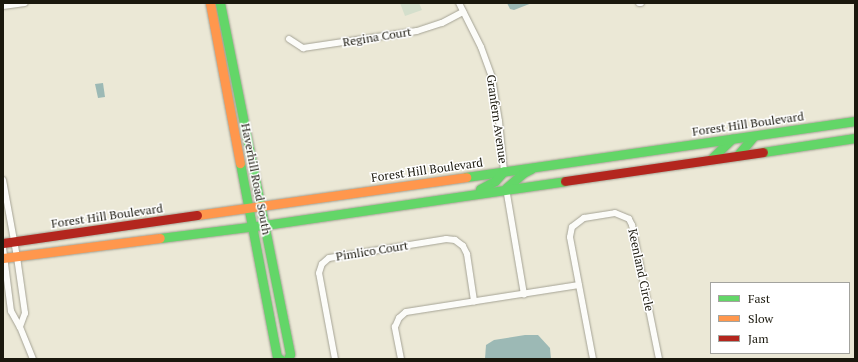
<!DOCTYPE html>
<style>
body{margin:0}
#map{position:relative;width:858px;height:362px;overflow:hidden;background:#ebe8d6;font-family:"PT Serif",serif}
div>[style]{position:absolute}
.green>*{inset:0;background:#d4dfcc}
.water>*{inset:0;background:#9cb9b5}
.roads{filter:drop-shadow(0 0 1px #a5a395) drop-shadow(0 0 1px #a5a395)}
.street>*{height:6px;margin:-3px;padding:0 3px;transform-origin:3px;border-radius:3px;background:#fcfcf9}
.fast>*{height:9px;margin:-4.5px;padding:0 4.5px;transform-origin:4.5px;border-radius:4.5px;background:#63d668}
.slow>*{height:9px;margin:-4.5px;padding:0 4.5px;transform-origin:4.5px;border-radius:4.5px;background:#ff974d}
.jam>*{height:9px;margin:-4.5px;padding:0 4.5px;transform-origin:4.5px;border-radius:4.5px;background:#b3261e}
span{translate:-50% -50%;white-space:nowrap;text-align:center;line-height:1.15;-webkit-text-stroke:3px #fff;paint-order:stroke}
.street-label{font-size:12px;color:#1a180d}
.frame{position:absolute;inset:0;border:4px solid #1a180d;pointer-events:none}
.legend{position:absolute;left:710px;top:282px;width:140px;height:72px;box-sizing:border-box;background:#fff;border:1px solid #a3a39e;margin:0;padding:5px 7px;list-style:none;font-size:12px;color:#1a180d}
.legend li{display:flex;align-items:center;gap:8px;height:20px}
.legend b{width:20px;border:1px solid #a3a39e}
</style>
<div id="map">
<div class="green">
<i style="clip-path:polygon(400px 3px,419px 3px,422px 10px,405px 16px)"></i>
</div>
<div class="water">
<i style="clip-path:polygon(507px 3px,532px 3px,514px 10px,510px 9px)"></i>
<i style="clip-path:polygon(103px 83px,105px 97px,98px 98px,95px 84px)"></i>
<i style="clip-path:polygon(525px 335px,538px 335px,550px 348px,551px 359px,485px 359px,486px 345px,494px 340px)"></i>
</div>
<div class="roads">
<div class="street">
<i style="left:459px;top:3px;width:49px;rotate:63.4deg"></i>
<i style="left:481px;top:47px;width:33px;rotate:70deg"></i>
<i style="left:492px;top:78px;width:44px;rotate:80.8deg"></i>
<i style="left:499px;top:121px;width:50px;rotate:84.3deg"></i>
<i style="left:639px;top:3px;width:2px"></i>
<i style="left:3px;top:6px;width:22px;rotate:-8deg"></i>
<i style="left:289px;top:39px;width:17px;rotate:33deg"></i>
<i style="left:303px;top:48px;width:115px;rotate:-8.5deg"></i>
<i style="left:417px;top:31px;width:26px;rotate:-18deg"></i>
<i style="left:442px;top:23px;width:24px;rotate:-28deg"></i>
<i style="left:3px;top:180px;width:78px;rotate:79.7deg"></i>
<i style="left:17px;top:257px;width:57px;rotate:81.9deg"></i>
<i style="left:25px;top:313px;width:15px;rotate:110deg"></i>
<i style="left:506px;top:188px;width:108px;rotate:80.4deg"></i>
<i style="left:3px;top:248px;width:64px;rotate:82.8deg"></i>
<i style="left:11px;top:311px;width:18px;rotate:61deg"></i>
<i style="left:20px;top:327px;width:35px;rotate:68deg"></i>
<i style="left:335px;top:359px;width:87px;rotate:-100.5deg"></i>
<i style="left:319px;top:273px;width:9px;rotate:-72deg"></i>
<i style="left:322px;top:264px;width:9px;rotate:-41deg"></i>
<i style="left:329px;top:258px;width:119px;rotate:-9.2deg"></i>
<i style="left:446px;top:239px;width:9px;rotate:6deg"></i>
<i style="left:455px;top:240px;width:10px;rotate:37deg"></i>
<i style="left:463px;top:246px;width:9px;rotate:63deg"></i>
<i style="left:467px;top:254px;width:48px;rotate:81.5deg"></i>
<i style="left:401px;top:359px;width:33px;rotate:-101deg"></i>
<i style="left:395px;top:327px;width:10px;rotate:-66deg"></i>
<i style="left:399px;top:318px;width:9px;rotate:-41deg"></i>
<i style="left:406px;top:312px;width:175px;rotate:-8.9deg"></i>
<i style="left:593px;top:359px;width:124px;rotate:-100.7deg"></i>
<i style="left:570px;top:237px;width:10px;rotate:-79deg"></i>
<i style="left:572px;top:227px;width:15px;rotate:-37deg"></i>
<i style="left:584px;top:218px;width:31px;rotate:-9deg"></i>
<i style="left:615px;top:213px;width:15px;rotate:23deg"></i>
<i style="left:629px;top:219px;width:7px;rotate:63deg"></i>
<i style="left:632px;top:225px;width:137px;rotate:78.6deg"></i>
</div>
<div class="fast">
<i style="left:220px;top:3px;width:358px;rotate:78.7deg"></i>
<i style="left:290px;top:354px;width:5px;rotate:112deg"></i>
<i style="left:763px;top:152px;width:93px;rotate:-8.7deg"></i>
<i style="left:737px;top:156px;width:26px;rotate:-50deg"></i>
<i style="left:711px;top:159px;width:29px;rotate:-44deg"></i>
<i style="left:240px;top:163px;width:197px;rotate:79.2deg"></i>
<i style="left:277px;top:357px;width:4px;rotate:34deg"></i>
<i style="left:466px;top:177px;width:393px;rotate:-8.2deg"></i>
<i style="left:506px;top:188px;width:23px;rotate:-41deg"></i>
<i style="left:523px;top:173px;width:9px;rotate:-27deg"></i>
<i style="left:480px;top:189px;width:17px;rotate:-28deg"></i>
<i style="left:495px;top:181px;width:13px;rotate:-48deg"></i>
<i style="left:160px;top:238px;width:106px;rotate:-7.1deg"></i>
<i style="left:265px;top:225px;width:303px;rotate:-8.3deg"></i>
</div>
<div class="slow">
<i style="left:210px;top:3px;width:163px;rotate:79.4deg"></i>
<i style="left:197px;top:215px;width:272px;rotate:-8deg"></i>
<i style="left:3px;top:258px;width:158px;rotate:-7.3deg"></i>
</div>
<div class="jam">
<i style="left:565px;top:181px;width:200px;rotate:-8.3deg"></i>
<i style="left:3px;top:243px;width:196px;rotate:-8.2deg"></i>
</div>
</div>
<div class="street-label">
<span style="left:377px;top:37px;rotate:-9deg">Regina Court</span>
<span style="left:497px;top:119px;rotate:82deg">Granfern Avenue</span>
<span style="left:748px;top:124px;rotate:-8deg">Forest Hill Boulevard</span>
<span style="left:427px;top:170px;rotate:-8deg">Forest Hill Boulevard</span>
<span style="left:256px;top:179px;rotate:79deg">Haverhill Road South</span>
<span style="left:107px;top:216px;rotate:-8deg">Forest Hill Boulevard</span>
<span style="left:372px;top:251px;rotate:-9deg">Pimlico Court</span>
<span style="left:641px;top:270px;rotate:78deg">Keenland Circle</span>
</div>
<div class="frame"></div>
<ul class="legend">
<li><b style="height:5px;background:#63d668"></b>Fast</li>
<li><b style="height:5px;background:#ff974d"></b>Slow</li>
<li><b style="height:5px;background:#b3261e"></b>Jam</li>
</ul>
</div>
